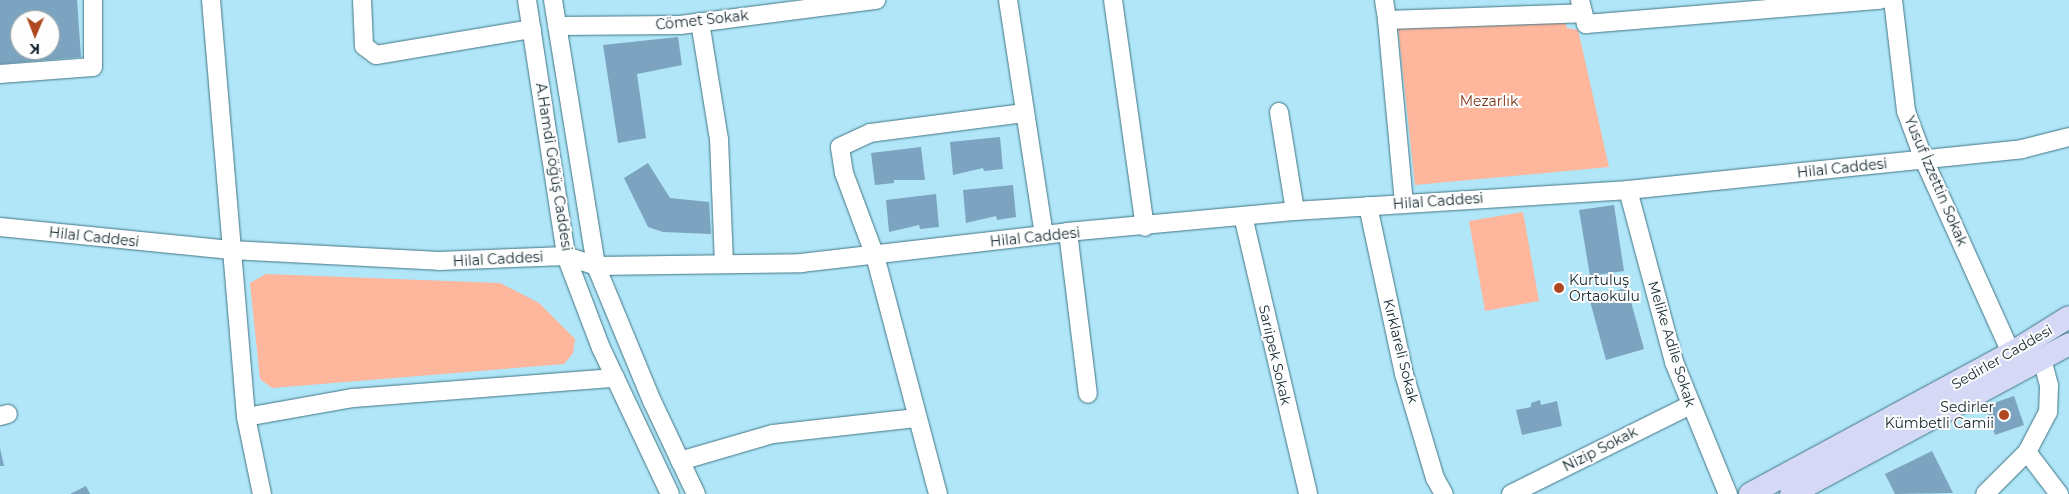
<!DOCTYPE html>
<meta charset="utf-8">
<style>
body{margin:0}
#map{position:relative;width:2069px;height:494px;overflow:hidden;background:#b0e6f8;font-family:Montserrat,sans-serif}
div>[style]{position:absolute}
.green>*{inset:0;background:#feb69c}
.building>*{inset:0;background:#7ca3c0}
.roads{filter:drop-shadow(0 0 1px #427585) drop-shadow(0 0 1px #427585)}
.minor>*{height:18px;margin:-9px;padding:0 9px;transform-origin:9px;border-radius:9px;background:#fff}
.major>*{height:22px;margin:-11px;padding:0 11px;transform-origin:11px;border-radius:11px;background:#d6d9f6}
.dots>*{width:14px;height:14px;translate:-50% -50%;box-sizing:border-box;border:2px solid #fdfdfd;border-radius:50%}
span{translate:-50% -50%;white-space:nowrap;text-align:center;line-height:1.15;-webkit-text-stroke:4px #fdfdfd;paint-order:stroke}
.street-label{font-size:14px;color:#13282f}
.park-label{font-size:14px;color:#7e3417}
.poi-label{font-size:14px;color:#13282f}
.left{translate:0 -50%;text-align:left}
.right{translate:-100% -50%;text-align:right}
.north{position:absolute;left:10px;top:10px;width:50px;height:50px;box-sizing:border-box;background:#fdfdfd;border:1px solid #9fa8ab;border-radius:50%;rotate:181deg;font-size:14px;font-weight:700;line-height:20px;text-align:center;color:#13282f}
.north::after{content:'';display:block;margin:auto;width:18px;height:22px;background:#af4820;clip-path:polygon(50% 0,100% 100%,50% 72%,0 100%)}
</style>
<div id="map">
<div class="green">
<i style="clip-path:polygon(1564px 19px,1567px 28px,1578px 30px,1609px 167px,1415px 185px,1398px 28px)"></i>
<i style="clip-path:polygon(1523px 212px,1539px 301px,1485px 311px,1469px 221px)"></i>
<i style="clip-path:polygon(266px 274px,500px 283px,539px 303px,575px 339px,573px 353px,564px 364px,272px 388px,260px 379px,250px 283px)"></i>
</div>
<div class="building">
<i style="clip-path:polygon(evenodd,0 0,77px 0,81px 57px,0 64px,0 0,20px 20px,50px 20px,50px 50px,20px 50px,20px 20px)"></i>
<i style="clip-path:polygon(678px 37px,682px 65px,637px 74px,646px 138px,618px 143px,603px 45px)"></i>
<i style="clip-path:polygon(1000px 137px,1003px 169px,984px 171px,983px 168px,953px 175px,950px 142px)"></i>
<i style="clip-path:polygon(921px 147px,925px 180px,894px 180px,894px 183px,875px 185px,871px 153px)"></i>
<i style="clip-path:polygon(648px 163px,670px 198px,709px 202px,711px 234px,663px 232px,648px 227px,624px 178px)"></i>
<i style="clip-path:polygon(1013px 185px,1016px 217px,997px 220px,996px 216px,966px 223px,963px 190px)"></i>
<i style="clip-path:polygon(936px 194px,939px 227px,920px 229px,919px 225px,889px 232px,886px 200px)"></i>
<i style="clip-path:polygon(1614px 205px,1624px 271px,1590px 276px,1579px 210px)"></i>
<i style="clip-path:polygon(1627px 287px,1644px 349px,1606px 360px,1590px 301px)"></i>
<i style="clip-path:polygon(2014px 396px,2024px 425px,1995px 435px,1985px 406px)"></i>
<i style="clip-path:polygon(1540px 400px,1541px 405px,1557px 401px,1562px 426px,1522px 435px,1516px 410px,1531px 407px,1531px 403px)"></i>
<i style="clip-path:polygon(0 448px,4px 466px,0 466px)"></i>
<i style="clip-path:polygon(1932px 451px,1953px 493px,1895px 494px,1885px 474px)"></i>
<i style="clip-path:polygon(86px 486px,90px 494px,70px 494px)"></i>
</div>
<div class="roads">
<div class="minor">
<i style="left:211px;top:0;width:418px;rotate:85.2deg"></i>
<i style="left:246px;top:417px;width:79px;rotate:78.3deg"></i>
<i style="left:362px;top:0;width:46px;rotate:87.5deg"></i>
<i style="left:364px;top:46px;width:15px;rotate:37deg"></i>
<i style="left:376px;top:55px;width:158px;rotate:-9.5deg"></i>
<i style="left:527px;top:0;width:259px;rotate:81.3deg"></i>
<i style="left:566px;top:256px;width:98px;rotate:69.2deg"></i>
<i style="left:601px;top:348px;width:161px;rotate:64.7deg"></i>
<i style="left:553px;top:0;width:269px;rotate:80.8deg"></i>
<i style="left:596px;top:266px;width:146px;rotate:67.5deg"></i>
<i style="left:652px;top:401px;width:103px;rotate:64.7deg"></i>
<i style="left:1008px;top:0;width:238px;rotate:81.3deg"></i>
<i style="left:1113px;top:0;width:229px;rotate:82deg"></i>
<i style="left:1384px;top:0;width:20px;rotate:81deg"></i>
<i style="left:1387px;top:20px;width:196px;rotate:-2deg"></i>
<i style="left:1580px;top:0;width:25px;rotate:76deg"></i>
<i style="left:1586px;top:24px;width:295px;rotate:-4.7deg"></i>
<i style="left:1893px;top:0;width:112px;rotate:83.3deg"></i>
<i style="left:1906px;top:111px;width:52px;rotate:69.8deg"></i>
<i style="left:1924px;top:160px;width:212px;rotate:65.7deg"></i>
<i style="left:2011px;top:353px;width:32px;rotate:11deg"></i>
<i style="left:2042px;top:359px;width:28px;rotate:75deg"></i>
<i style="left:2049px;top:386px;width:26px;rotate:92deg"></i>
<i style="left:2048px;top:412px;width:45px;rotate:117.7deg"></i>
<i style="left:2027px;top:452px;width:59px;rotate:135deg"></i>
<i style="left:1387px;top:20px;width:183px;rotate:84.7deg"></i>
<i style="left:700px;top:22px;width:119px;rotate:80.8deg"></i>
<i style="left:719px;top:139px;width:125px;rotate:87.7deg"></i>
<i style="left:557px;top:26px;width:123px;rotate:-0.5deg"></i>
<i style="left:680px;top:25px;width:198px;rotate:-7.3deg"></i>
<i style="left:0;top:74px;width:93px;rotate:-4.3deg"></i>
<i style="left:93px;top:67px;width:67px;rotate:-90deg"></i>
<i style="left:1279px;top:112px;width:100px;rotate:80.8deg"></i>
<i style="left:1628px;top:190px;width:178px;rotate:75deg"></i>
<i style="left:1674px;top:362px;width:143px;rotate:67.8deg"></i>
<i style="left:1368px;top:206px;width:172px;rotate:77.9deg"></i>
<i style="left:1404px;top:374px;width:109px;rotate:73.4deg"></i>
<i style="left:1435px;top:478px;width:18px;rotate:61deg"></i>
<i style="left:1243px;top:216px;width:285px;rotate:76.8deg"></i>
<i style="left:0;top:227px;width:232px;rotate:5.7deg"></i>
<i style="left:231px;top:250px;width:208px;rotate:3deg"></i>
<i style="left:439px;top:261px;width:127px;rotate:-2.3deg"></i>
<i style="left:566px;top:256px;width:32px;rotate:18deg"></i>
<i style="left:596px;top:266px;width:205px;rotate:-0.8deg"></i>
<i style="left:801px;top:263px;width:269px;rotate:-6.6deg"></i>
<i style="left:1068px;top:232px;width:228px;rotate:-5.3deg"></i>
<i style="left:1295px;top:211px;width:334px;rotate:-3.6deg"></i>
<i style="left:1628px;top:190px;width:396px;rotate:-5.9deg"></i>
<i style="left:2022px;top:149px;width:49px;rotate:-14.3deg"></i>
<i style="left:1068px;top:232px;width:163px;rotate:83deg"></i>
<i style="left:0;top:416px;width:8px;rotate:-14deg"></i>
<i style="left:246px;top:417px;width:109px;rotate:-10.1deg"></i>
<i style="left:353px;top:398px;width:263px;rotate:-4.4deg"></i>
<i style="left:2027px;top:452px;width:53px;rotate:52.7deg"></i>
<i style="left:680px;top:461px;width:97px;rotate:-16.2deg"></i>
<i style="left:773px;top:434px;width:144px;rotate:-6.4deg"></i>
<i style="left:938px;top:494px;width:246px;rotate:-104.8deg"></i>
<i style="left:875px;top:256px;width:89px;rotate:-110.5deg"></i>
<i style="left:844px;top:173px;width:26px;rotate:-99deg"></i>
<i style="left:840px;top:147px;width:33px;rotate:-25deg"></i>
<i style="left:870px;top:133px;width:156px;rotate:-7.4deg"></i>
<i style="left:1511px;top:494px;width:200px;rotate:-26.4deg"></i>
</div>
<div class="major">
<i style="left:1750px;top:494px;width:297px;rotate:-28.4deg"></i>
<i style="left:2011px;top:353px;width:68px;rotate:-31.8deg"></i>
<i style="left:1791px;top:494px;width:316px;rotate:-28.3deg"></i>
</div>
</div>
<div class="dots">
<i style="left:1559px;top:288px;background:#af4820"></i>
<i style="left:2004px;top:415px;background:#af4820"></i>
</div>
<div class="street-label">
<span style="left:702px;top:20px;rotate:-6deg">Cömet Sokak</span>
<span style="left:554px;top:167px;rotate:81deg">A.Hamdi Göğüş Caddesi</span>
<span style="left:1842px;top:168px;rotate:-6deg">Hilal Caddesi</span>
<span style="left:1936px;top:181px;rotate:67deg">Yusuf İzzettin Sokak</span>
<span style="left:1438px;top:201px;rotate:-4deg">Hilal Caddesi</span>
<span style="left:94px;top:237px;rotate:6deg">Hilal Caddesi</span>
<span style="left:1035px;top:237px;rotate:-6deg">Hilal Caddesi</span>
<span style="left:498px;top:259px;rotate:-3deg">Hilal Caddesi</span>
<span style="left:1672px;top:344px;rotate:73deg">Melike Adile Sokak</span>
<span style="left:1401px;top:351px;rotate:76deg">Kırklareli Sokak</span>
<span style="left:1275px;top:355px;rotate:77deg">Sarıipek Sokak</span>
<span style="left:2002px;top:357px;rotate:-30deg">Sedirler Caddesi</span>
<span style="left:1600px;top:449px;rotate:-27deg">Nizip Sokak</span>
</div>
<div class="park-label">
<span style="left:1489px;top:101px">Mezarlık</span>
</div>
<div class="poi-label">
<span class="left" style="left:1569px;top:288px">Kurtuluş<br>Ortaokulu</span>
<span class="right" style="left:1994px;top:415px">Sedirler<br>Kümbetli Camii</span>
</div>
<div class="north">K</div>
</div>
